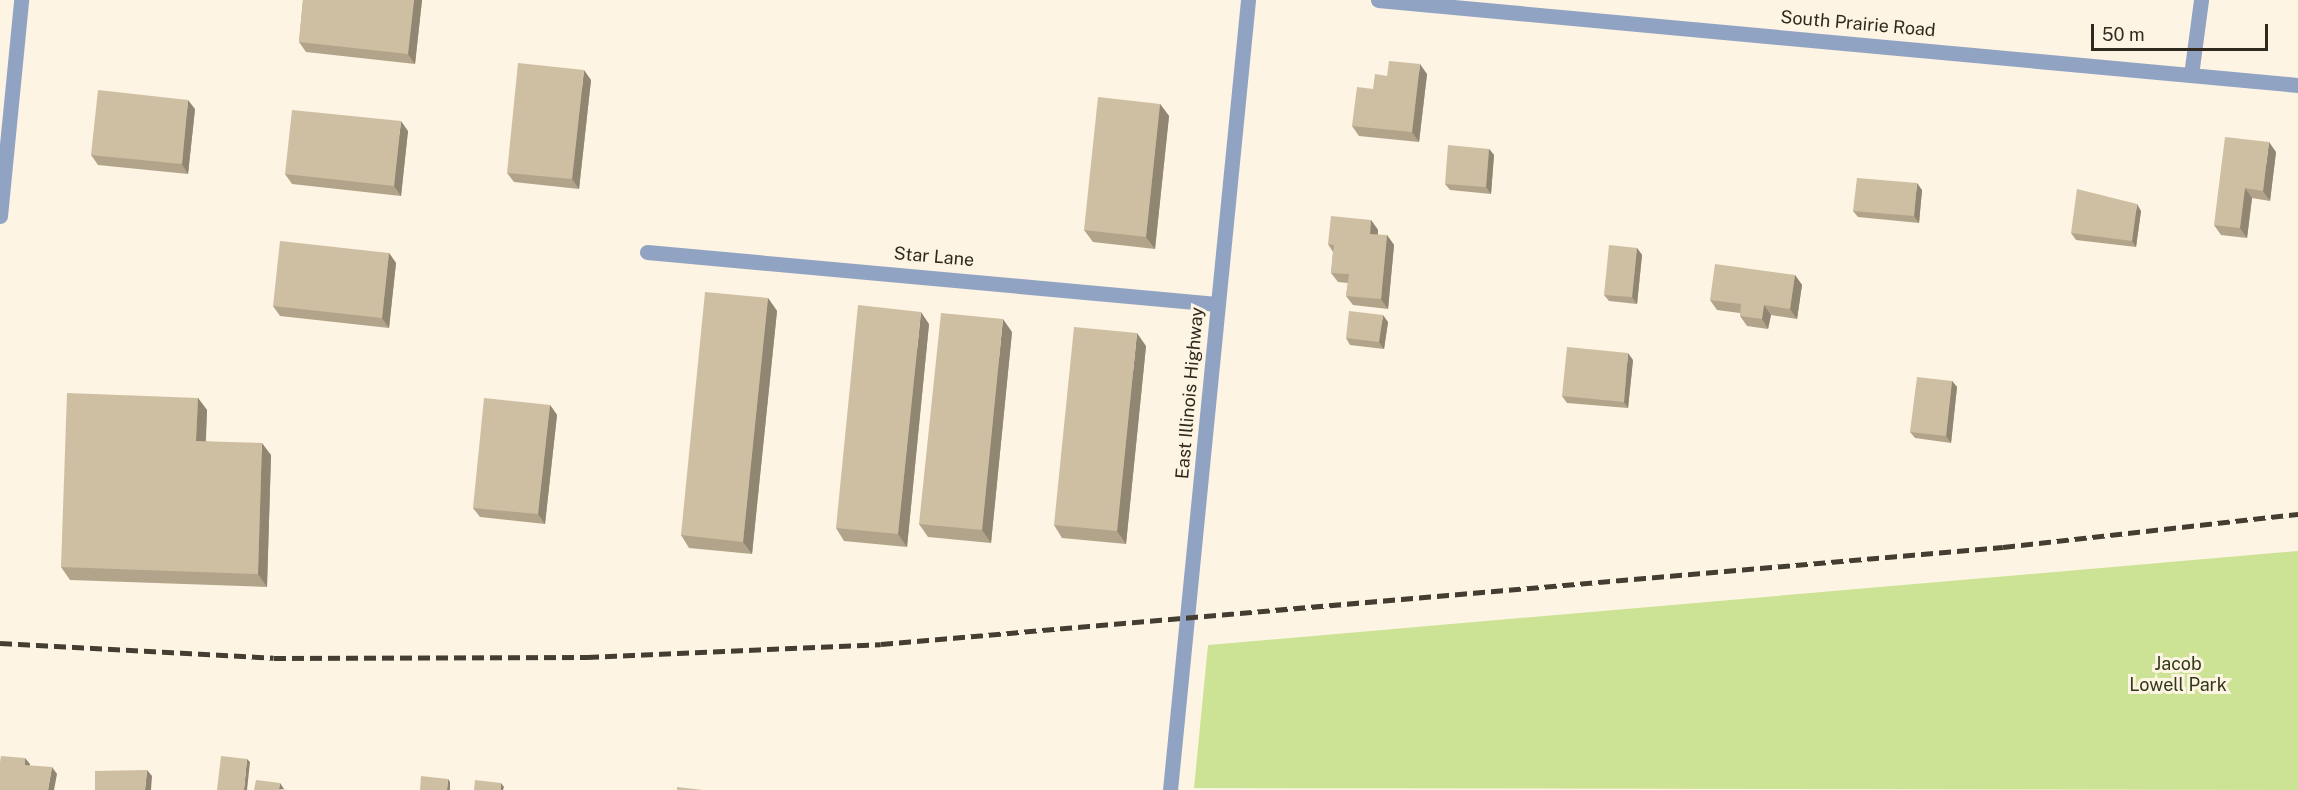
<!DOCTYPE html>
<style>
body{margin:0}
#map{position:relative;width:2298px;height:790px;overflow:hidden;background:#fef4e3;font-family:"Public Sans",sans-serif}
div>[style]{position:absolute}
.green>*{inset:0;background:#cce395}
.minor>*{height:15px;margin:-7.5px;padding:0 7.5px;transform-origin:7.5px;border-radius:7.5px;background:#90a3c2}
.rail>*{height:4.5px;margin-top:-2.25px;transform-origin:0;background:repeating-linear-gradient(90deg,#443e32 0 12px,transparent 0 18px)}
.wall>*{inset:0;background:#b2a48b}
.shaded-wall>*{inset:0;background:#918671}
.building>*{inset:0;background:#cfbfa2}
span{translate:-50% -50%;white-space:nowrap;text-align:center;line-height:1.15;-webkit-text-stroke:6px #fef4e3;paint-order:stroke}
.street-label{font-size:18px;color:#2f291e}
.park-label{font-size:18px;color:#2f3916}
.scale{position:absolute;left:2091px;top:24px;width:177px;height:27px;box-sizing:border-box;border:3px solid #2f291e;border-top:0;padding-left:8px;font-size:18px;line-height:21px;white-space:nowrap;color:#2f291e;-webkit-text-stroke:4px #fef4e3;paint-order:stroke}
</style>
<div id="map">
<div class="green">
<i style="clip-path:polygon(2298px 551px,2298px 790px,1194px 788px,1208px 645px)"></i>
</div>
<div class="minor">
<i style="left:1378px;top:0;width:924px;rotate:5.28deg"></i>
<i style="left:2191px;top:75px;width:76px;rotate:-82.4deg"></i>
<i style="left:0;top:216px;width:217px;rotate:-84.4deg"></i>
<i style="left:647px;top:252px;width:572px;rotate:5.21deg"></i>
<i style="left:1170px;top:790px;width:794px;rotate:-84.36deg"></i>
</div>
<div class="rail">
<i style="left:0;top:643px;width:274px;rotate:3.1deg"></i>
<i style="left:274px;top:658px;width:313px;rotate:-0.2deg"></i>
<i style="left:587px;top:657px;width:294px;rotate:-2.5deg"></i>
<i style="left:881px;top:644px;width:1126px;rotate:-4.94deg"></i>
<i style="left:2003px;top:547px;width:297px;rotate:-6.4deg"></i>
</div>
<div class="wall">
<i style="clip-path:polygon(303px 0,422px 0,415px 64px,306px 52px,299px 42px)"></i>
<i style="clip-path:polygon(1427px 74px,1419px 142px,1359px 136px,1352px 126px,1373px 89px,1387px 76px)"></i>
<i style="clip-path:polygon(591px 80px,579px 189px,514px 182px,507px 173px)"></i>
<i style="clip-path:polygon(1160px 104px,1169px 116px,1155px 249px,1093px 242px,1084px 230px)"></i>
<i style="clip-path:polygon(195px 109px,188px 174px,98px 165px,91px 155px)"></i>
<i style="clip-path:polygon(408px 131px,401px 196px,292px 184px,285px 174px)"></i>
<i style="clip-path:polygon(1489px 149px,1494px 155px,1491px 194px,1450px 190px,1445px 184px)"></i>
<i style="clip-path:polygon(2276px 152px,2270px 201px,2252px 198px,2247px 238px,2221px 235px,2214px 225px)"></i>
<i style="clip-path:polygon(1922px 190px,1919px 223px,1858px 217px,1853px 211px)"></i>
<i style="clip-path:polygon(2141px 211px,2136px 247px,2076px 240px,2071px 233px)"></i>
<i style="clip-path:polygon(1371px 220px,1378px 230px,1378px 235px,1387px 235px,1394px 245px,1388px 309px,1353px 305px,1346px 296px,1348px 283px,1338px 282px,1331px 273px,1333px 252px,1328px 244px)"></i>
<i style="clip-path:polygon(1637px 248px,1642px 255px,1637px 304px,1609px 301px,1604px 295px)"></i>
<i style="clip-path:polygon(389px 253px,396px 263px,389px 328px,280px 316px,273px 306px)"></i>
<i style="clip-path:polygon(1795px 275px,1802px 285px,1797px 319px,1771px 315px,1768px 329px,1747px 326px,1740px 316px,1740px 313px,1717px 310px,1710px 300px)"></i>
<i style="clip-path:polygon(768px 298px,777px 311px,752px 554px,689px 548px,681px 535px)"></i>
<i style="clip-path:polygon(1388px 322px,1384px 349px,1350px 345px,1346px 338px)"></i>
<i style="clip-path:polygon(929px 324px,907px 547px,844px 541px,836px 528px)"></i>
<i style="clip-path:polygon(1012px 332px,991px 543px,928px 537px,919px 524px)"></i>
<i style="clip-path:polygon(1146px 346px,1126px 544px,1062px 538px,1054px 525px)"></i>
<i style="clip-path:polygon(1633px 360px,1628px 408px,1567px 403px,1562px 396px)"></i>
<i style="clip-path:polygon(1952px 381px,1957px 387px,1951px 443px,1915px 438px,1910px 432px)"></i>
<i style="clip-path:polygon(198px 398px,207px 410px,206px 441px,271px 455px,267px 587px,70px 580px,61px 567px)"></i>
<i style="clip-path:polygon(550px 405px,557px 415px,545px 524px,480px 517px,473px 508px)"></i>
</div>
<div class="shaded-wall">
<i style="clip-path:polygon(414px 0,422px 0,415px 64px,408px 54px)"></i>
<i style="clip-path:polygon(1420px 64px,1427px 74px,1419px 142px,1412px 132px)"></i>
<i style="clip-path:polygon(584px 70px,591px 80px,579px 189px,572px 179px)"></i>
<i style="clip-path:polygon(188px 100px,195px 109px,188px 174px,182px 164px)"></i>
<i style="clip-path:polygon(1160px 104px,1169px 116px,1155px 249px,1146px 237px)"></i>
<i style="clip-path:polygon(401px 121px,408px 131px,401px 196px,394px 186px)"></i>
<i style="clip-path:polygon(2269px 142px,2276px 152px,2270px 201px,2263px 191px)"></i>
<i style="clip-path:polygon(1489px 149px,1494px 155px,1491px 194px,1486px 187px)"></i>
<i style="clip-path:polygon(1917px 183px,1922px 190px,1919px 223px,1914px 216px)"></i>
<i style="clip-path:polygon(2245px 188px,2252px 198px,2247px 238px,2240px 228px)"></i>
<i style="clip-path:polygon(2137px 204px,2141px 211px,2136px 247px,2132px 241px)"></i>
<i style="clip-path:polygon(1371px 220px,1378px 230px,1377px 244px,1370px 234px)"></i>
<i style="clip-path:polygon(1387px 235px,1394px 245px,1388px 309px,1381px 299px)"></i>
<i style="clip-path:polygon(1637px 248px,1642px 255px,1637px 304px,1632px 297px)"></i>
<i style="clip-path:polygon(389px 253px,396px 263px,389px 328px,382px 318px)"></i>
<i style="clip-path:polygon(1795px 275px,1802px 285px,1797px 319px,1790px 309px)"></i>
<i style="clip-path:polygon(768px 298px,777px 311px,752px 554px,743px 542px)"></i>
<i style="clip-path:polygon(1764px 305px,1771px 315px,1768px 329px,1762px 319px)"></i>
<i style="clip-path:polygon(921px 312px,929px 324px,907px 547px,898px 534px)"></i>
<i style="clip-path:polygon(1383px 315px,1388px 322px,1384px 349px,1379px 342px)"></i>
<i style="clip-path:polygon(1003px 319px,1012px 332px,991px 543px,982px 530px)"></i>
<i style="clip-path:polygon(1137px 333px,1146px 346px,1126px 544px,1117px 531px)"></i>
<i style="clip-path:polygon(1628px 353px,1633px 360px,1628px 408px,1624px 402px)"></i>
<i style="clip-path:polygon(1952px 381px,1957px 387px,1951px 443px,1946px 436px)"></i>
<i style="clip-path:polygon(198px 398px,207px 410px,205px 453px,196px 441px)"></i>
<i style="clip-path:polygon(550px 405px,557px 415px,545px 524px,538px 514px)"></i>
<i style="clip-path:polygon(262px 443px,271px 455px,267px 587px,258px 574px)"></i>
<i style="clip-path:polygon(25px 758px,30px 764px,29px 771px,25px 765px)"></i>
<i style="clip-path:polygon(247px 759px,250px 762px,247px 790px,244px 790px)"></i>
<i style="clip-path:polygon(52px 767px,57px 774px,54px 790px,48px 790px)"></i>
<i style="clip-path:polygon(147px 770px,152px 776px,151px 790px,145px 790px)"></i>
<i style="clip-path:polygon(448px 779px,450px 782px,450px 790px,447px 790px)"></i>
<i style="clip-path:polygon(280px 783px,284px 789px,279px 789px)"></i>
<i style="clip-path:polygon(501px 783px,504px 787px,503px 790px,501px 790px)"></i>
</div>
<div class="building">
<i style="clip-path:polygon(303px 0,414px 0,408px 54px,299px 42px)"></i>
<i style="clip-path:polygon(1389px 61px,1420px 64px,1412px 132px,1352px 126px,1357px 87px,1373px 89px,1375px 74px,1387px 76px)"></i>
<i style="clip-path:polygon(518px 63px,584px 70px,572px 179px,507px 173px)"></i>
<i style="clip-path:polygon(98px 90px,188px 100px,182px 164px,91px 155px)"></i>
<i style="clip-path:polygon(1098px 97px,1160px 104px,1146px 237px,1084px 230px)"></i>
<i style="clip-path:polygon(292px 110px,401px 121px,394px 186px,285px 174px)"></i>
<i style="clip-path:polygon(2225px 137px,2269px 142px,2263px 191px,2245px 188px,2240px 228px,2214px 225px)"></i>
<i style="clip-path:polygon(1448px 145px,1489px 149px,1486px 187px,1445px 184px)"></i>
<i style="clip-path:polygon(1857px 178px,1917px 183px,1914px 216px,1853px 211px)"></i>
<i style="clip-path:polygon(2077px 189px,2137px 204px,2132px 241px,2071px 233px)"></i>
<i style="clip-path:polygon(1331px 216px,1371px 220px,1370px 234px,1387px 235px,1381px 299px,1346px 296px,1349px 274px,1331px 273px,1334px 245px,1328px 244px)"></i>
<i style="clip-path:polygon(280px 241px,389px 253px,382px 318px,273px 306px)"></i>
<i style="clip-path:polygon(1609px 245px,1637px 248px,1632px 297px,1604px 295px)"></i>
<i style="clip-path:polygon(1715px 264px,1795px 275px,1790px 309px,1764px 305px,1762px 319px,1740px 316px,1741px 304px,1710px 300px)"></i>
<i style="clip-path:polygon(705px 292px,768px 298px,743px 542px,681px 535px)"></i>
<i style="clip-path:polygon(858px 305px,921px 312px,898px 534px,836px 528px)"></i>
<i style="clip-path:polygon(1349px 311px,1383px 315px,1379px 342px,1346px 338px)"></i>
<i style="clip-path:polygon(941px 313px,1003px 319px,982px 530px,919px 524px)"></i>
<i style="clip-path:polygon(1074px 327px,1137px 333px,1117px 531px,1054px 525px)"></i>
<i style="clip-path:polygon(1567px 347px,1628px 353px,1624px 402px,1562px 396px)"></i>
<i style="clip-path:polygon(1917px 377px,1952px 381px,1946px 436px,1910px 432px)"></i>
<i style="clip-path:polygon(67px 393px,198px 398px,196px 441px,262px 443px,258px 574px,61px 567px)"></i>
<i style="clip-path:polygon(484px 398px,550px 405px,538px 514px,473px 508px)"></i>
<i style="clip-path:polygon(1px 756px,25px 758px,25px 765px,52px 767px,48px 790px,0 790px,0 762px)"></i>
<i style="clip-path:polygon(221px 756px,247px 759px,244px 790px,217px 790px)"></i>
<i style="clip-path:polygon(147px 770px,145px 790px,95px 790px,95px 771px)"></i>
<i style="clip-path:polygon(421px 776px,448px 779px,447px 790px,420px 790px)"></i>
<i style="clip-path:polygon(256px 780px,280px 783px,279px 789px,288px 790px,254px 790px)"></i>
<i style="clip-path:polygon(475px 780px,501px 783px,501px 790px,474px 790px)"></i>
<i style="clip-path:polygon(677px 787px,703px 790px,677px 790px)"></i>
</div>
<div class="street-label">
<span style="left:1858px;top:24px;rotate:5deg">South Prairie Road</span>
<span style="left:934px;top:257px;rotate:5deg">Star Lane</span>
<span style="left:1190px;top:393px;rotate:-85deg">East Illinois Highway</span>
</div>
<div class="park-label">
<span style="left:2178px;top:675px">Jacob<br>Lowell Park</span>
</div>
<div class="scale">50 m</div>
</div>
